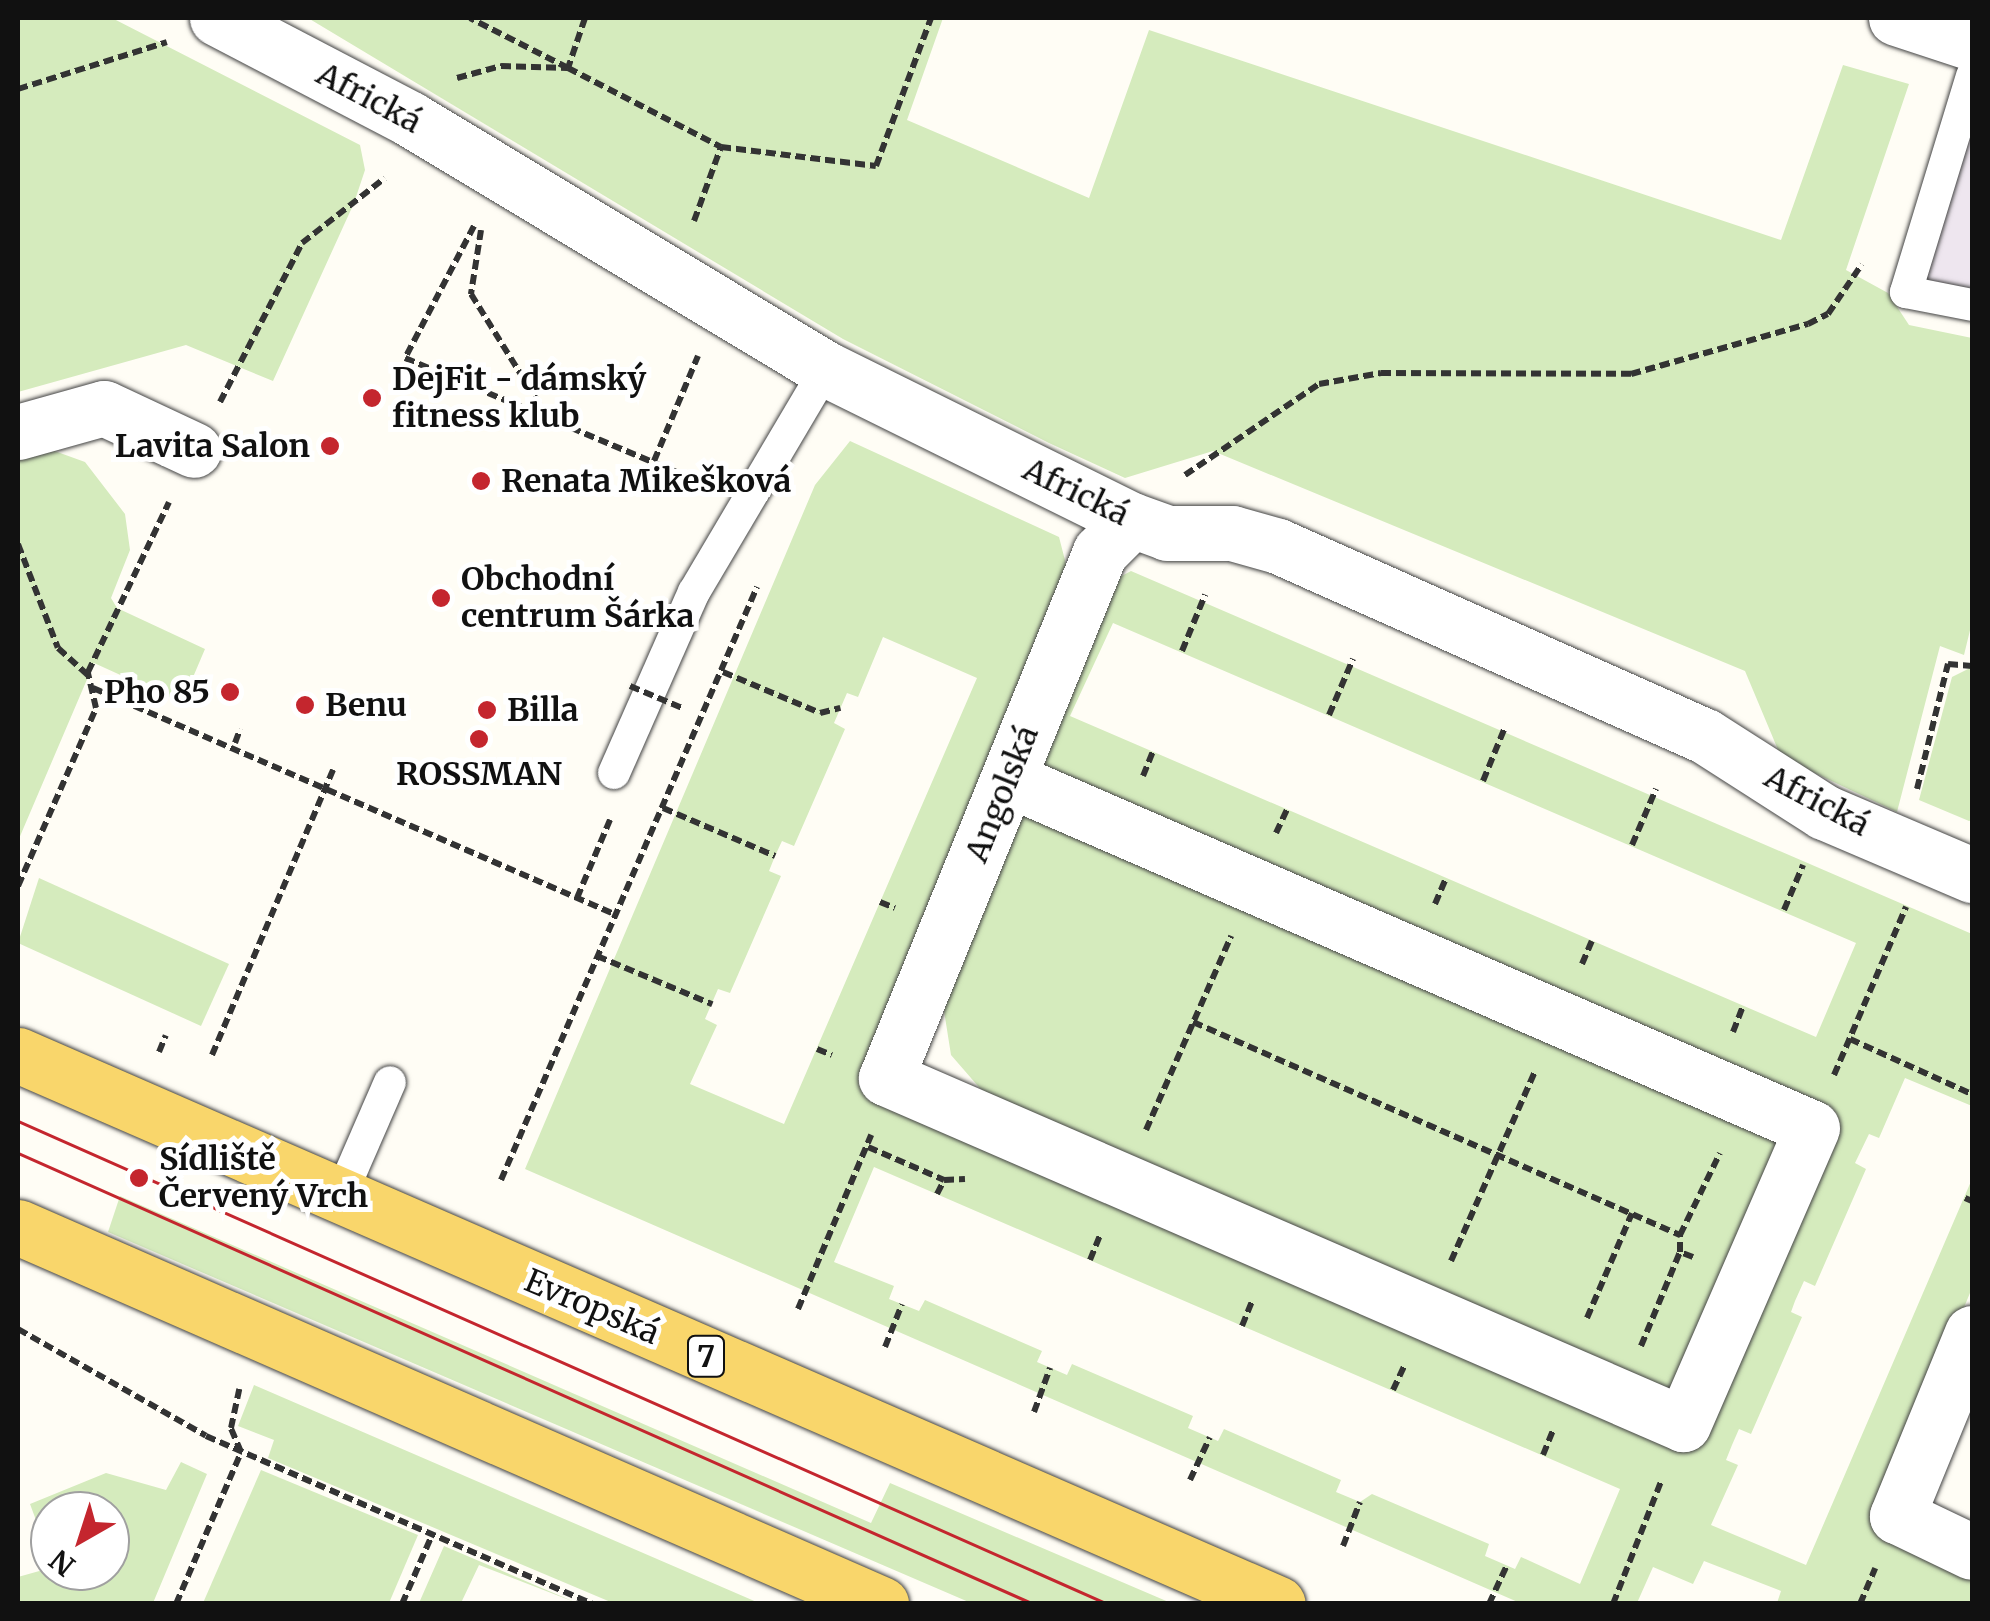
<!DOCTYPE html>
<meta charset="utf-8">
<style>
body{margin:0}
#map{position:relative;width:1990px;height:1621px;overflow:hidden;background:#fffdf5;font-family:Merriweather,serif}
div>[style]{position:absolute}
.industrial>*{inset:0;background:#eee6ef}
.green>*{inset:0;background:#d5ebbd}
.path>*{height:6px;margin-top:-3px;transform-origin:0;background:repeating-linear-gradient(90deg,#333 0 10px,transparent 0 15px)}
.roads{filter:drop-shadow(0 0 2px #444) drop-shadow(0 0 2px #444)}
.lane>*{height:32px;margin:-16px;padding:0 16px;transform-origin:16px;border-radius:16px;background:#fff}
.street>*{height:55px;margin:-27.5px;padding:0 27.5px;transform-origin:27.5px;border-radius:27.5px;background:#fff}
.primary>*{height:55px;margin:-27.5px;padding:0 27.5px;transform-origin:27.5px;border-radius:27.5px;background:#f9d66b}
.tram>*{height:2.5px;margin:-1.25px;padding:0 1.25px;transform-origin:1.25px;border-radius:1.25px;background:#c4262e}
.path-bridge>*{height:6px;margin-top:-3px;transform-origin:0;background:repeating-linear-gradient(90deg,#333 0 10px,transparent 0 15px)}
.dots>*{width:28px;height:28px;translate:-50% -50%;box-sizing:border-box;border:5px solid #fff;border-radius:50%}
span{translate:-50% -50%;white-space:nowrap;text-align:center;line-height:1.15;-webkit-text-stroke:10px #fff;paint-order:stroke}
.shield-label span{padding:2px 8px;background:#fff;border:2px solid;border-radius:8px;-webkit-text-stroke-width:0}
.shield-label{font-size:30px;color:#111;font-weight:700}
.street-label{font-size:32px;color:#111}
.poi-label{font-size:32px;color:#111;font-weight:700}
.left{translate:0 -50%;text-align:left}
.right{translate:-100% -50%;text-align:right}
.frame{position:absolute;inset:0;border:20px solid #111;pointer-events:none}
.north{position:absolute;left:30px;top:1491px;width:100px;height:100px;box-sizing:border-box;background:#fff;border:2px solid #a0a0a0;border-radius:50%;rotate:219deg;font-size:28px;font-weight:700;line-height:40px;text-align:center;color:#111}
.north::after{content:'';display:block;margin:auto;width:35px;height:45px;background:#c4262e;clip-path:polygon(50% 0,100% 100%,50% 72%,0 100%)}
</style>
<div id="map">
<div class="industrial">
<i style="clip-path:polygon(1972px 120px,1972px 296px,1925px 283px)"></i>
</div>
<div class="green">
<i style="clip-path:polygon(18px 18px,112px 18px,360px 145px,365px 170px,354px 203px,273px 381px,186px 345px,18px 392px)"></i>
<i style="clip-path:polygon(308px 18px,943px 18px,907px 120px,1089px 198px,1149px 30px,1781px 240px,1843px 65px,1909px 84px,1846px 270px,1888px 293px,1909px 325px,1972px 338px,1972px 622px,1964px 655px,1940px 646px,1897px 812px,1781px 757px,1745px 671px,1213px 451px,1125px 478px,1049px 443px,843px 339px)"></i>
<i style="clip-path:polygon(evenodd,850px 441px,1059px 537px,1068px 572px,865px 1081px,984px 1093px,951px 1055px,942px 998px,1118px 578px,1131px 571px,1972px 934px,1972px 1106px,1905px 1078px,1879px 1138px,1869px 1134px,1855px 1163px,1866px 1169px,1815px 1286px,1804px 1281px,1795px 1301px,1791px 1312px,1802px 1317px,1751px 1434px,1739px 1429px,1732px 1445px,1726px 1460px,1738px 1465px,1711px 1525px,1806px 1565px,1972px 1179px,1972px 1288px,1881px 1510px,1972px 1552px,1972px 1603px,1777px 1603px,1781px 1591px,1704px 1561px,1693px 1584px,1653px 1567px,1637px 1603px,1520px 1603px,525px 1169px,815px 485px,850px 441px,1113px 623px,1856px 943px,1816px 1037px,1070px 716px,1113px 623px,850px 441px,883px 637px,977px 678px,784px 1124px,690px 1084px,717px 1025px,705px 1019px,718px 989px,730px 993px,781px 876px,769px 871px,775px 856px,782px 841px,794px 846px,845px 729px,834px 723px,847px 693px,858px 697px,883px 637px,850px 441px,874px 1167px,1620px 1489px,1580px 1584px,1521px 1557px,1515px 1569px,1485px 1556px,1489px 1544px,1372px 1494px,1360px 1502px,1336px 1492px,1341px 1480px,1224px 1429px,1218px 1441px,1188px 1428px,1193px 1416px,1072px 1364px,1067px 1375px,1037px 1362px,1042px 1351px,925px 1300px,919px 1311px,889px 1299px,894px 1286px,834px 1262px,874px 1167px)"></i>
<i style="clip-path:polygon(49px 449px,85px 462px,125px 514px,130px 550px,111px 598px,117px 608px,205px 649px,182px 703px,94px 663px,18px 841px,18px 458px)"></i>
<i style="clip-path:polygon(1972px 667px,1972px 820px,1969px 821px,1919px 800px,1952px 677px)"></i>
<i style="clip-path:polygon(39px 878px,229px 964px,201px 1026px,18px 943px)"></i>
<i style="clip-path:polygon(120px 1196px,871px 1523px,890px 1483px,1171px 1603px,971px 1603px,108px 1232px)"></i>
<i style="clip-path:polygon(254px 1385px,759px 1603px,613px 1603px,268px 1458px,274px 1440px,238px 1426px)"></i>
<i style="clip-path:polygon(181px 1462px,207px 1474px,153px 1603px,18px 1603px,18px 1577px,50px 1568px,110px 1571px,110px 1549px,127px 1543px,124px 1534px,110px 1539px,110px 1511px,50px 1511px,50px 1558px,30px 1504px,106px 1473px,166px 1490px)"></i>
<i style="clip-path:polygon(261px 1470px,418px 1535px,389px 1603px,203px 1603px)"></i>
<i style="clip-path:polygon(444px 1546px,577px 1603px,479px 1565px,461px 1603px,419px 1603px)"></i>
</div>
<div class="path">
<i style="left:585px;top:18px;width:53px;rotate:108.8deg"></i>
<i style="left:568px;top:68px;width:172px;rotate:27.3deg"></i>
<i style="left:721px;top:147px;width:156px;rotate:7deg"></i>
<i style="left:876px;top:166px;width:158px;rotate:-69.6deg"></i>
<i style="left:457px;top:78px;width:46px;rotate:-15.3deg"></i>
<i style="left:501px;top:66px;width:67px;rotate:1.7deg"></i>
<i style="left:568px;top:68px;width:110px;rotate:-153deg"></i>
<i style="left:18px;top:89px;width:156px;rotate:-17.5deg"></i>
<i style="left:694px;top:221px;width:79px;rotate:-70deg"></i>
<i style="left:474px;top:226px;width:149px;rotate:117.6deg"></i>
<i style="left:405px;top:358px;width:310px;rotate:22.8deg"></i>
<i style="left:481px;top:230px;width:65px;rotate:98.9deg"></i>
<i style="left:471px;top:294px;width:146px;rotate:58.2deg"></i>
<i style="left:220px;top:402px;width:179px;rotate:-62.7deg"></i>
<i style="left:302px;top:243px;width:105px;rotate:-38.1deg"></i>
<i style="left:654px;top:461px;width:114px;rotate:-67.3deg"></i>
<i style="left:1185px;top:475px;width:162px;rotate:-34.2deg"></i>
<i style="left:1319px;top:384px;width:63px;rotate:-10.1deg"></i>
<i style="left:1381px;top:373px;width:250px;rotate:0.2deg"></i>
<i style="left:1631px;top:374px;width:184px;rotate:-15.8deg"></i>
<i style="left:1808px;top:324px;width:22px;rotate:-27deg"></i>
<i style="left:1828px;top:314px;width:60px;rotate:-55.8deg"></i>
<i style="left:18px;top:544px;width:111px;rotate:69deg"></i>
<i style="left:58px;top:648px;width:42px;rotate:42.1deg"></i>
<i style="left:1182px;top:651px;width:61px;rotate:-67.7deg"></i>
<i style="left:723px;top:672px;width:105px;rotate:22.9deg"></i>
<i style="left:820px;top:713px;width:21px;rotate:-14deg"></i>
<i style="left:93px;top:688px;width:568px;rotate:23.45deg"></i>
<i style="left:1329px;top:715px;width:61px;rotate:-66.8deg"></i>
<i style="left:235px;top:743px;width:15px;rotate:-70deg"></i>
<i style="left:1143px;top:776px;width:27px;rotate:-68deg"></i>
<i style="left:1483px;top:781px;width:58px;rotate:-67.8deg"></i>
<i style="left:1917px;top:789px;width:129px;rotate:-76.1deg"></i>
<i style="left:1948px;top:664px;width:24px;rotate:5deg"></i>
<i style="left:663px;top:808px;width:122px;rotate:23.2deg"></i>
<i style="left:1276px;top:833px;width:26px;rotate:-65deg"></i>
<i style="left:1632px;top:845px;width:61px;rotate:-66.8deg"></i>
<i style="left:18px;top:886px;width:194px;rotate:-66.3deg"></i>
<i style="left:96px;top:708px;width:37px;rotate:-103deg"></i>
<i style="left:88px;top:672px;width:188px;rotate:-64.5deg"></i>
<i style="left:577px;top:898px;width:85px;rotate:-67.1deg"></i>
<i style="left:880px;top:902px;width:16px;rotate:22deg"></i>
<i style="left:1435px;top:904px;width:28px;rotate:-67deg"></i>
<i style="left:1784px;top:910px;width:49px;rotate:-67.1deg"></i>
<i style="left:597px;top:956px;width:125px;rotate:22.7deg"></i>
<i style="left:1582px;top:964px;width:25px;rotate:-67deg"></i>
<i style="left:1193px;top:1022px;width:532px;rotate:23.62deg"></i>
<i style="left:1733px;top:1032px;width:28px;rotate:-69deg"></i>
<i style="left:1850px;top:1039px;width:134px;rotate:24.3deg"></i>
<i style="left:817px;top:1049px;width:16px;rotate:22deg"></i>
<i style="left:159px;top:1052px;width:18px;rotate:-68deg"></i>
<i style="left:212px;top:1055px;width:310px;rotate:-67deg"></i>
<i style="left:1834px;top:1075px;width:183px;rotate:-66.8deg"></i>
<i style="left:1146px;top:1130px;width:212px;rotate:-66.3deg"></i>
<i style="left:868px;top:1147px;width:83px;rotate:23.5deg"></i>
<i style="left:944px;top:1180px;width:21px;rotate:-3deg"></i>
<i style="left:501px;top:1180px;width:646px;rotate:-66.65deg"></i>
<i style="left:937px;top:1194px;width:16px;rotate:-63deg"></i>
<i style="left:1965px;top:1198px;width:8px;rotate:23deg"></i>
<i style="left:1693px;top:1257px;width:14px;rotate:-159deg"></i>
<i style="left:1680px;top:1252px;width:17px;rotate:-90deg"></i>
<i style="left:1680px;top:1235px;width:91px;rotate:-64deg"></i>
<i style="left:1090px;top:1260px;width:29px;rotate:-68deg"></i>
<i style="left:1451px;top:1261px;width:208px;rotate:-66.1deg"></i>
<i style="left:798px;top:1309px;width:189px;rotate:-67.2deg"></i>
<i style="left:1587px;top:1318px;width:114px;rotate:-66.8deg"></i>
<i style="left:1242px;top:1326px;width:29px;rotate:-68deg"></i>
<i style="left:18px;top:1329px;width:216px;rotate:29.6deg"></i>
<i style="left:206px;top:1436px;width:421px;rotate:23.5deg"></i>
<i style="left:1641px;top:1346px;width:102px;rotate:-67.5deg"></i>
<i style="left:885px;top:1347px;width:46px;rotate:-68.4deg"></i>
<i style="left:1393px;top:1390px;width:29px;rotate:-65deg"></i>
<i style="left:1034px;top:1412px;width:47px;rotate:-70deg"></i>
<i style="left:1543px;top:1455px;width:29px;rotate:-68deg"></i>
<i style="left:1190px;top:1480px;width:47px;rotate:-65.1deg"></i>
<i style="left:1343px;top:1546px;width:47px;rotate:-68.9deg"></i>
<i style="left:176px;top:1604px;width:165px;rotate:-66.8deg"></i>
<i style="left:241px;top:1452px;width:26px;rotate:-113deg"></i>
<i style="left:231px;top:1428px;width:40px;rotate:-78deg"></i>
<i style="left:402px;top:1604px;width:75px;rotate:-66.5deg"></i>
<i style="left:1489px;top:1604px;width:43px;rotate:-65.2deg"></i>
<i style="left:1613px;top:1604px;width:134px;rotate:-68.6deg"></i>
<i style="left:1860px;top:1604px;width:39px;rotate:-67deg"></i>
</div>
<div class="roads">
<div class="lane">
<i style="left:1972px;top:76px;width:226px;rotate:107deg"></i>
<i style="left:1906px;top:292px;width:67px;rotate:11.1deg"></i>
<i style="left:614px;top:773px;width:198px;rotate:-66.2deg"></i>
<i style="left:694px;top:592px;width:259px;rotate:-59.4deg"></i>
<i style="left:340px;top:1197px;width:125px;rotate:-66.5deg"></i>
</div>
<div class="street">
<i style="left:217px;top:18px;width:218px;rotate:27.6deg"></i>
<i style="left:410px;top:119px;width:485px;rotate:31deg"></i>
<i style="left:826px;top:369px;width:341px;rotate:26.3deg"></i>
<i style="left:1132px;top:520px;width:37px;rotate:20deg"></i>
<i style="left:1167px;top:533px;width:65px"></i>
<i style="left:1232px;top:533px;width:48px;rotate:15.8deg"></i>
<i style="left:1278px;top:546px;width:467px;rotate:24deg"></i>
<i style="left:1705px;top:736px;width:141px;rotate:32.6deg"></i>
<i style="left:1824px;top:812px;width:161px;rotate:23.1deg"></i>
<i style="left:1896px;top:18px;width:80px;rotate:18.2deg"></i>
<i style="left:18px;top:432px;width:89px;rotate:-15.6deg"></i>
<i style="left:104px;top:408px;width:99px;rotate:25deg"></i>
<i style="left:1008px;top:779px;width:876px;rotate:23.46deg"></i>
<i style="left:1812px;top:1128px;width:323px;rotate:113.5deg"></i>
<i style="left:1683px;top:1424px;width:869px;rotate:-156.53deg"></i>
<i style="left:886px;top:1078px;width:568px;rotate:-67.86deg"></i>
<i style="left:1100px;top:552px;width:45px;rotate:-45deg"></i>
<i style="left:1972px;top:1333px;width:198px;rotate:112.3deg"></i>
<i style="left:1897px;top:1516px;width:83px;rotate:25.6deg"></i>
</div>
<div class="primary">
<i style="left:18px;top:1055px;width:1374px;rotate:23.54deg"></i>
<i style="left:18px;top:1227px;width:942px;rotate:23.6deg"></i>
</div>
</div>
<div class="tram">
<i style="left:18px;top:1121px;width:1192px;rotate:23.9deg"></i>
<i style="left:18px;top:1153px;width:1112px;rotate:23.94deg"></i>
</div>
<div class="path-bridge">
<i style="left:630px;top:686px;width:56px;rotate:22.9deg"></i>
</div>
<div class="dots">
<i style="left:372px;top:398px;background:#c4262e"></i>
<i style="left:330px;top:446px;background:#c4262e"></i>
<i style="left:481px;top:481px;background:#c4262e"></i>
<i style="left:441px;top:598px;background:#c4262e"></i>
<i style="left:230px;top:692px;background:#c4262e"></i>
<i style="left:305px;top:705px;background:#c4262e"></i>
<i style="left:487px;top:710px;background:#c4262e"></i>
<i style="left:479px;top:739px;background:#c4262e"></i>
<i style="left:139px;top:1178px;background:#c4262e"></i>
</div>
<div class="shield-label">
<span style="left:706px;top:1356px">7</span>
</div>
<div class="street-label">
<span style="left:369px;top:98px;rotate:28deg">Africká</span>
<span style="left:1076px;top:492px;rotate:26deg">Africká</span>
<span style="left:1002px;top:794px;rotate:-68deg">Angolská</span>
<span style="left:1817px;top:801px;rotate:28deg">Africká</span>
<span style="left:592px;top:1307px;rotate:23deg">Evropská</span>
</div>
<div class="poi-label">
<span class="left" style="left:392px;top:398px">DejFit - dámský<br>fitness klub</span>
<span class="right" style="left:310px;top:446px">Lavita Salon</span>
<span class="left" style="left:501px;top:481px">Renata Mikešková</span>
<span class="left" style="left:461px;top:598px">Obchodní<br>centrum Šárka</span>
<span class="right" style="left:210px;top:692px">Pho 85</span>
<span class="left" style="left:325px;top:705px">Benu</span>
<span class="left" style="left:507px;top:710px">Billa</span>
<span style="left:479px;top:774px">ROSSMAN</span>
<span class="left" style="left:159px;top:1178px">Sídliště<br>Červený Vrch</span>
</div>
<div class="frame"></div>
<div class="north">N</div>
</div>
